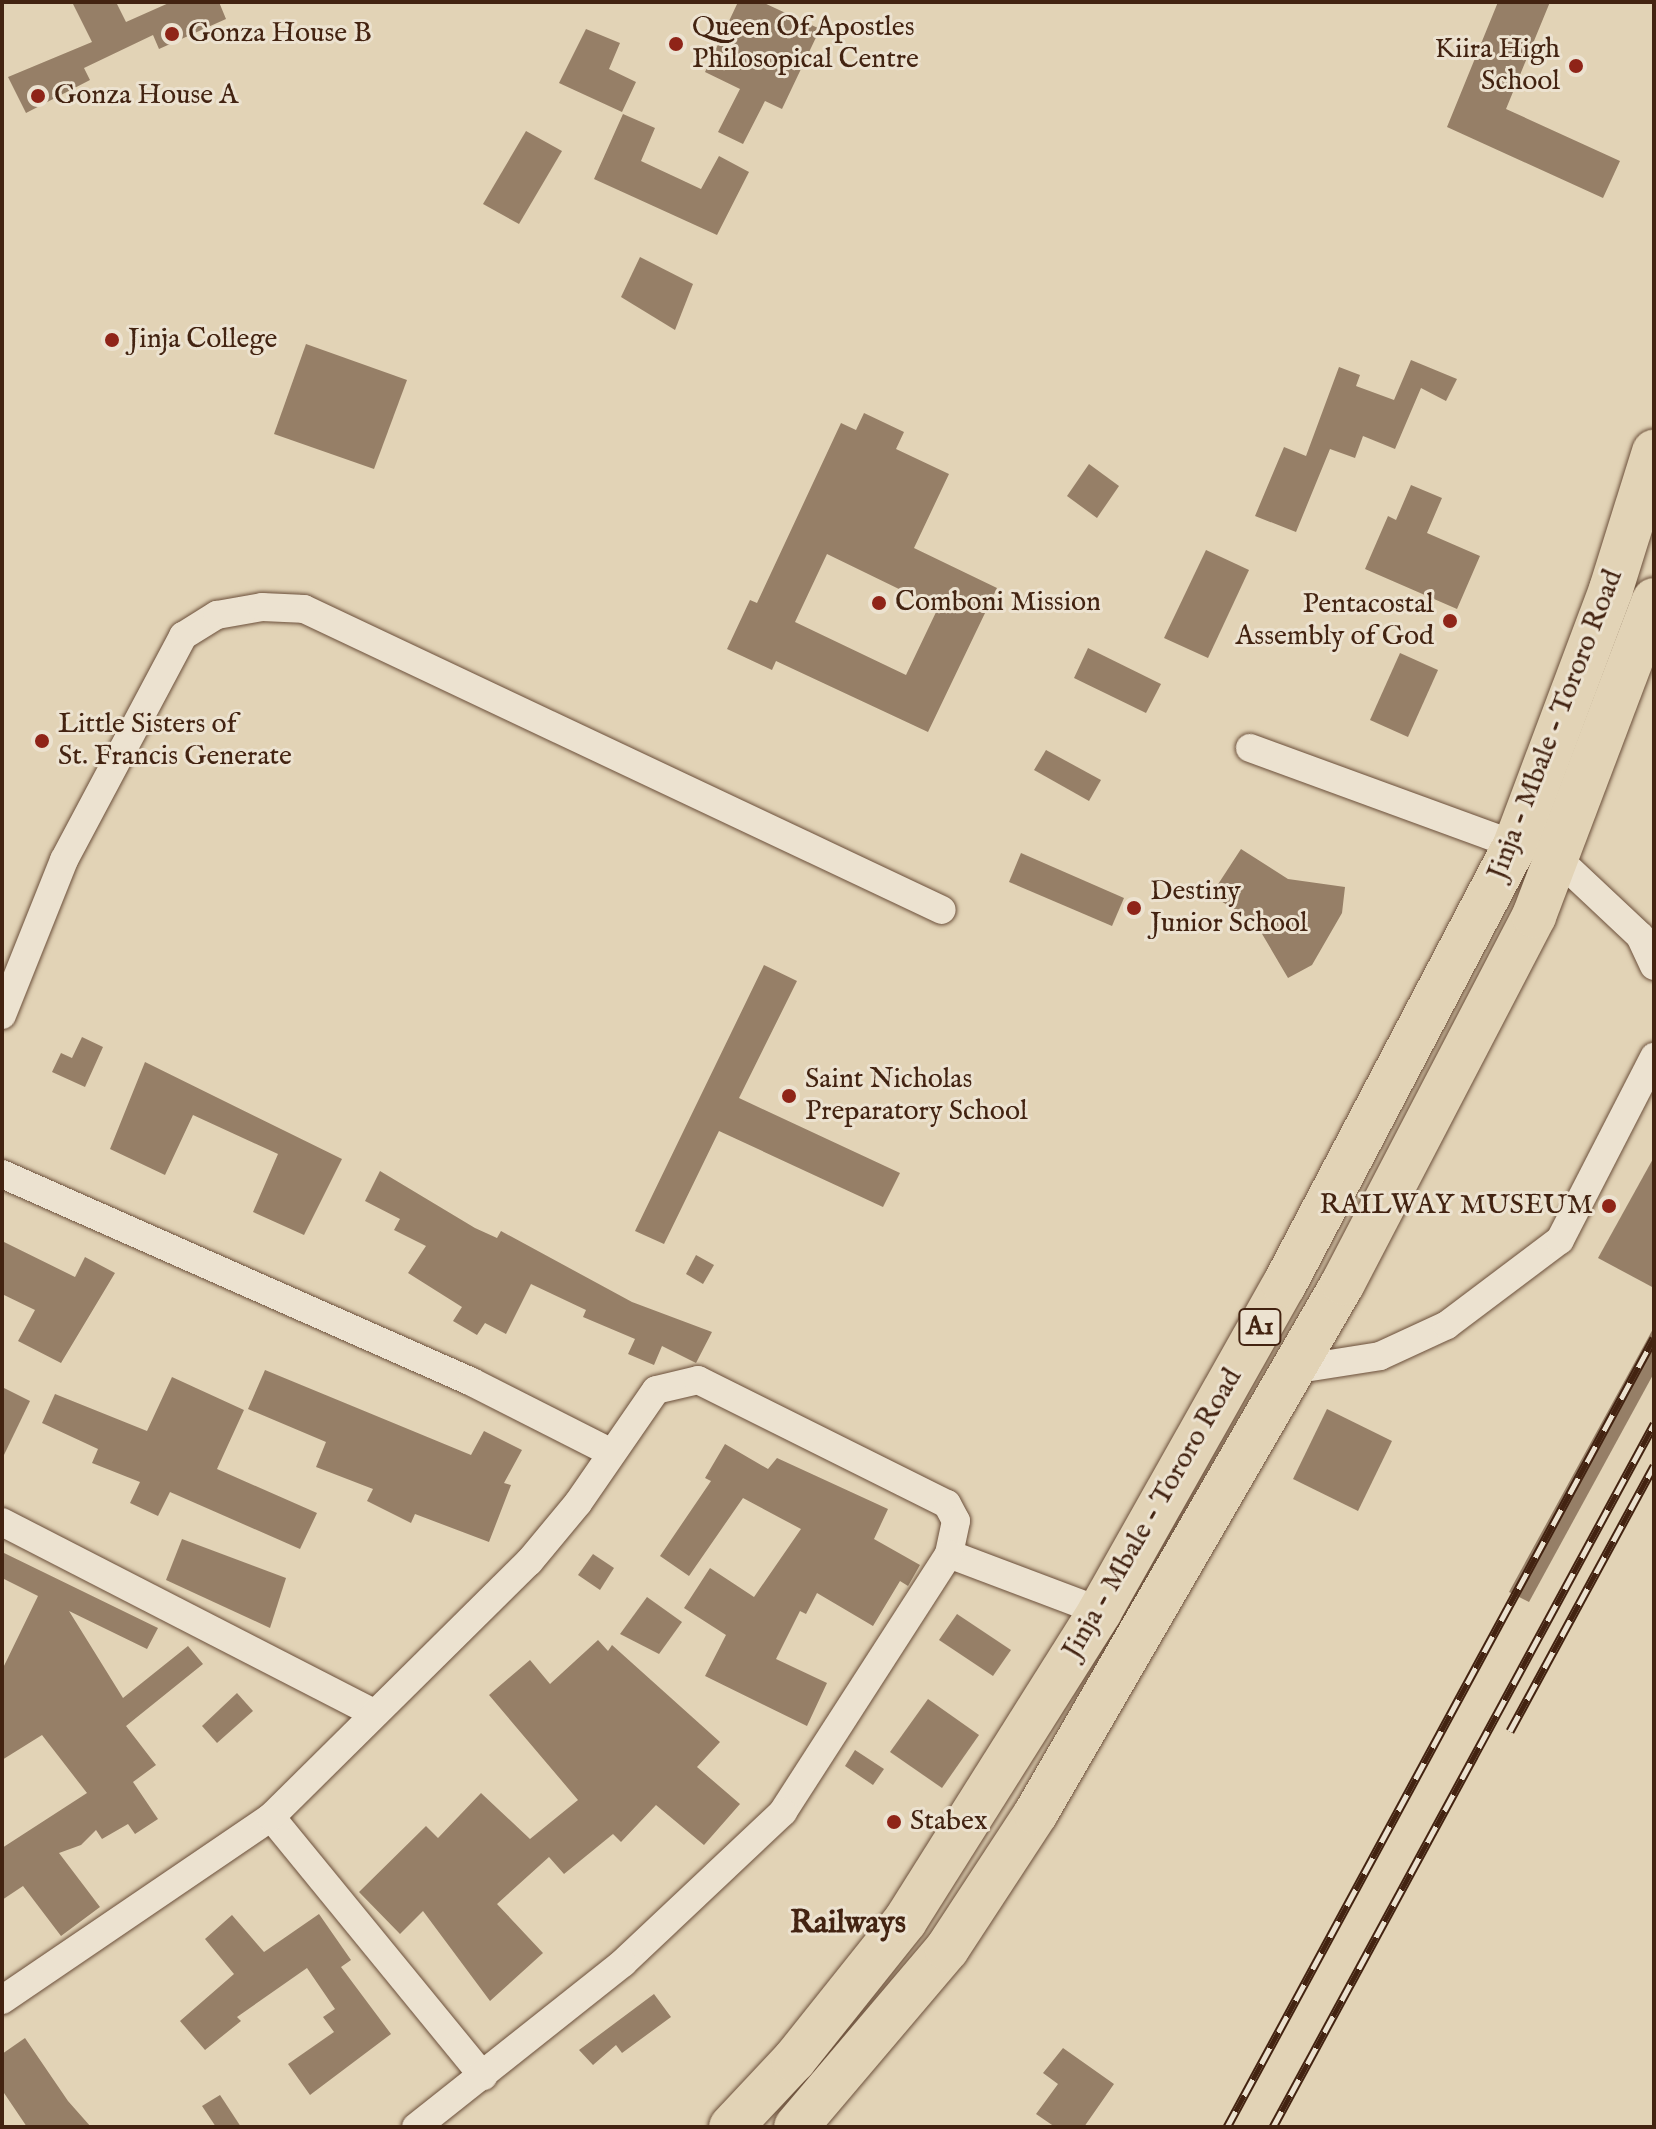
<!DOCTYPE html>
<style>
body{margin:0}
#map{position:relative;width:1656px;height:2129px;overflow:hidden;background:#e2d3b6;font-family:"IM FELL English",serif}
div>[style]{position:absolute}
.building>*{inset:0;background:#967f67}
.roads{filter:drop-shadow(0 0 2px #6b4f3a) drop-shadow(0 0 2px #6b4f3a)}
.street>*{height:28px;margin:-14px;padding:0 14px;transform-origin:14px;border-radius:14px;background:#ece2d0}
.highway>*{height:44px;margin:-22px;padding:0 22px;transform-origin:22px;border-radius:22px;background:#e2d3b6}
.rail>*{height:9px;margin-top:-4.5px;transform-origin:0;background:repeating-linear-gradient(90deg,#ece2d0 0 18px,#432311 0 36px);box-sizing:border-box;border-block:2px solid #432311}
.dots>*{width:22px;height:22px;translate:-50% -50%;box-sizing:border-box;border:4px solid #ece2d0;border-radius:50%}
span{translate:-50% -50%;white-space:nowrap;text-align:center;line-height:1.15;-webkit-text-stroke:6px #ece2d0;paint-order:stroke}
.shield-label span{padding:2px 6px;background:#ece2d0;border:2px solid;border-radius:6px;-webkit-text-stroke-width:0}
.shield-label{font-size:26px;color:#432311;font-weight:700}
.poi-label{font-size:28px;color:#432311}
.left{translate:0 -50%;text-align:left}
.right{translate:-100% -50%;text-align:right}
.street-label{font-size:28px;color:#432311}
.quarter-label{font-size:32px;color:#432311;font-weight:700}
.frame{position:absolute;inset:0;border:4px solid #432311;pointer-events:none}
</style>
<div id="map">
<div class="building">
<i style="clip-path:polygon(72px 2px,116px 2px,126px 22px,171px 2px,219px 2px,226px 19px,159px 49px,153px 35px,84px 68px,90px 80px,26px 113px,8px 77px,92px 42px)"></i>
<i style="clip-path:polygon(738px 2px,762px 2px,820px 29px,782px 109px,765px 101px,743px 144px,718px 132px,740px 89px,705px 72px)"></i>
<i style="clip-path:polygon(1498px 2px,1550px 2px,1506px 109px,1620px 161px,1603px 198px,1447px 127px)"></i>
<i style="clip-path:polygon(586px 29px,620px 43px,609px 69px,636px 82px,622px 112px,559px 83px)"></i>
<i style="clip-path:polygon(623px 114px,655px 128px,641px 161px,701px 189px,719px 156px,749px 172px,717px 235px,594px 179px)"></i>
<i style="clip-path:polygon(526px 131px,562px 151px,519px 224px,483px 204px)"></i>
<i style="clip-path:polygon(640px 257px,693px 284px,675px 330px,621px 297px)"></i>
<i style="clip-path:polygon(306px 344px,407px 380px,374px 469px,274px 434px)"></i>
<i style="clip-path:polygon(1411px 360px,1457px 379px,1446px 401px,1421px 388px,1395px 449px,1363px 436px,1355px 458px,1330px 449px,1296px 532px,1255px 516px,1284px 447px,1306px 456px,1339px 367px,1360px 375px,1356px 386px,1394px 400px)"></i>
<i style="clip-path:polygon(evenodd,864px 413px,904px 432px,896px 449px,949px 474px,914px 548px,997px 588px,928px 732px,776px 661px,772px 670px,727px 649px,750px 600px,757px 603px,841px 423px,856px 430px,864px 413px,827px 554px,938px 608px,906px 675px,795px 622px,827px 554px)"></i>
<i style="clip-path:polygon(1089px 464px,1119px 486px,1097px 518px,1067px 496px)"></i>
<i style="clip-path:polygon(1411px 485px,1442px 498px,1427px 533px,1480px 556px,1457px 609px,1365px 569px,1388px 516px,1396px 520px)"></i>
<i style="clip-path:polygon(1206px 550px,1249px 570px,1208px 658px,1164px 638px)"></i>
<i style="clip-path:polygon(1088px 648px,1161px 684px,1146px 713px,1074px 678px)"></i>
<i style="clip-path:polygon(1400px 653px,1438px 670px,1408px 737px,1370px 720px)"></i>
<i style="clip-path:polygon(1046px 750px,1101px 780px,1089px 801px,1034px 770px)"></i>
<i style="clip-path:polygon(1241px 849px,1288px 879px,1345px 887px,1342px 913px,1312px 965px,1288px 978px,1255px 922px,1211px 895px)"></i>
<i style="clip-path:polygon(1021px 853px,1124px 898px,1112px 926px,1009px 882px)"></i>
<i style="clip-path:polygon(764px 965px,797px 981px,739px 1098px,900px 1173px,883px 1207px,719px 1131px,664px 1244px,635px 1231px)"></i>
<i style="clip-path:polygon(82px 1037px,103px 1047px,85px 1087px,52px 1072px,61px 1053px,72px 1058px)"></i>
<i style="clip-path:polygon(145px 1062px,342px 1159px,304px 1235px,253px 1212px,278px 1154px,193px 1115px,165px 1175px,110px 1149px)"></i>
<i style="clip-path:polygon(1654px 1157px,1654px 1288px,1598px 1258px)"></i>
<i style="clip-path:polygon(380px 1171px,475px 1228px,497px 1238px,501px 1231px,632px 1302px,712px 1332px,696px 1363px,662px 1346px,654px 1365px,628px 1354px,635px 1339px,583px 1317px,586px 1310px,531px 1284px,506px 1334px,485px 1323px,477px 1335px,453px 1321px,462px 1307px,408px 1273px,426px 1246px,394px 1230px,400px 1219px,365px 1201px)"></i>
<i style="clip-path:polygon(2px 1241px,75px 1277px,85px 1257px,115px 1273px,61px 1363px,18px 1341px,35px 1310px,2px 1294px)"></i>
<i style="clip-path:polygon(696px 1255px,714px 1265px,703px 1284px,686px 1274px)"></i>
<i style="clip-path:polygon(1654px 1327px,1654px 1373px,1529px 1602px,1509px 1592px)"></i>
<i style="clip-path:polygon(265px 1370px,471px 1455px,484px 1431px,522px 1450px,504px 1483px,511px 1485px,489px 1542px,415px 1514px,411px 1523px,367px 1501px,373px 1489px,316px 1467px,326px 1442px,248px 1409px)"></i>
<i style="clip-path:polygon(172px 1377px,244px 1410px,217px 1469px,317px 1513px,300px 1549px,170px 1492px,158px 1516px,130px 1503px,140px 1482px,92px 1463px,98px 1449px,42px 1423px,55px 1394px,147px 1431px)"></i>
<i style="clip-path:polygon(2px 1387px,30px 1401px,2px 1459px)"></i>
<i style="clip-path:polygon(1327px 1409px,1392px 1441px,1358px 1511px,1293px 1479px)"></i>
<i style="clip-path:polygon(725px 1444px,768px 1469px,777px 1458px,888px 1509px,874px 1539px,920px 1565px,908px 1586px,900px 1581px,873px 1626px,817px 1593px,806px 1614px,800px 1611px,776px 1659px,827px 1683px,807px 1726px,705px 1676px,726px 1635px,684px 1608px,710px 1568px,754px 1597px,801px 1529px,743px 1498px,689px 1576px,660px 1556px,711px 1481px,705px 1478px)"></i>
<i style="clip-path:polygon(182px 1539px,286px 1578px,270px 1628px,166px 1580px)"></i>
<i style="clip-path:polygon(2px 1552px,158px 1628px,147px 1649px,69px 1611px,123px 1698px,188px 1646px,203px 1664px,126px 1726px,156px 1765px,133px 1782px,158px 1819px,135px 1834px,128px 1824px,102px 1839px,96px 1830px,81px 1845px,59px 1853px,100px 1907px,61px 1936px,23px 1886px,2px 1900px,2px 1848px,87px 1793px,42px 1735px,2px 1760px,2px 1670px,38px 1596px,2px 1578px)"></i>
<i style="clip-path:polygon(593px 1554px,614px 1568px,600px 1590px,578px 1575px)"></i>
<i style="clip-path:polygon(647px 1597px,682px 1622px,659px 1654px,620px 1634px)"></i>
<i style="clip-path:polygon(957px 1614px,1011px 1650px,993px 1676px,939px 1640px)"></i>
<i style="clip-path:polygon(598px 1640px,608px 1651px,612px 1645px,720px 1742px,697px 1767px,740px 1804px,704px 1845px,656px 1805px,621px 1842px,613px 1834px,564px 1874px,549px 1857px,497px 1904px,543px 1953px,490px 2001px,423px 1911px,400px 1934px,359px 1892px,426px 1826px,438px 1838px,481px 1793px,530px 1839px,578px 1800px,489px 1695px,530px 1660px,550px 1684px)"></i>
<i style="clip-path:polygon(237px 1693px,253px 1711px,217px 1743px,202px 1726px)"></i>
<i style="clip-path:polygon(928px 1699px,979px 1735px,942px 1788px,890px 1752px)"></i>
<i style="clip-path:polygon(855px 1750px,884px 1769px,873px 1785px,845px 1766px)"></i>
<i style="clip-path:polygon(319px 1914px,351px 1960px,341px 1967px,391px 2034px,310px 2095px,288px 2064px,334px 2032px,323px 2017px,335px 2009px,307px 1968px,237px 2017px,241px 2021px,205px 2050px,180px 2021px,234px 1974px,205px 1939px,232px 1915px,264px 1952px)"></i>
<i style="clip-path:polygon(654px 1994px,671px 2017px,622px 2053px,616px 2045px,593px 2065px,579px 2050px)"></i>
<i style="clip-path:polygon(25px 2038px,68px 2101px,91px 2127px,27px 2127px,2px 2090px,2px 2054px)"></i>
<i style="clip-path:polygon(1063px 2048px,1114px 2084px,1084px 2127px,1055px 2127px,1036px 2114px,1058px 2084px,1043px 2073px)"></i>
<i style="clip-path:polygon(220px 2095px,241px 2127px,216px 2127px,202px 2106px)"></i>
</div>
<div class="roads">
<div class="street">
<i style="left:1250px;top:748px;width:282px;rotate:20.1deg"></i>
<i style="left:1556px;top:857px;width:115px;rotate:43.2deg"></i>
<i style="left:1640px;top:936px;width:33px;rotate:65deg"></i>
<i style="left:2px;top:1015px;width:167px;rotate:-68.2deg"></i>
<i style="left:64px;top:860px;width:254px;rotate:-62deg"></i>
<i style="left:183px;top:636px;width:40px;rotate:-32deg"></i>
<i style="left:217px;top:615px;width:46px;rotate:-10.1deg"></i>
<i style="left:262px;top:607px;width:42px;rotate:2.7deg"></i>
<i style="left:304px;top:609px;width:705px;rotate:25.26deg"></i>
<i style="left:2px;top:1174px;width:514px;rotate:23.87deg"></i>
<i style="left:472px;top:1382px;width:155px;rotate:26.9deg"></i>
<i style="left:1292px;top:1370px;width:89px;rotate:-9deg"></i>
<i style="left:1380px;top:1356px;width:74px;rotate:-24.8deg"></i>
<i style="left:1447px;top:1325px;width:141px;rotate:-37deg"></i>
<i style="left:1560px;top:1240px;width:206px;rotate:-62.8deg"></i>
<i style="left:2px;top:1522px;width:418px;rotate:27.2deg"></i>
<i style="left:949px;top:1554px;width:161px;rotate:20.7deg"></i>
<i style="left:271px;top:1817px;width:335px;rotate:50.7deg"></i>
<i style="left:2px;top:2000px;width:325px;rotate:-34.2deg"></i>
<i style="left:271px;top:1817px;width:363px;rotate:-44.7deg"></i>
<i style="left:529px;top:1562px;width:77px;rotate:-50.3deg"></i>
<i style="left:578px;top:1503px;width:137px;rotate:-55.4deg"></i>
<i style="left:656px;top:1390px;width:43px;rotate:-13.4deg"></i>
<i style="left:698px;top:1380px;width:278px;rotate:26.5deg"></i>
<i style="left:947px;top:1504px;width:19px;rotate:62deg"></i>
<i style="left:956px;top:1521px;width:34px;rotate:102deg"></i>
<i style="left:949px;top:1554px;width:307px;rotate:122.8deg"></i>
<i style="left:783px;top:1812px;width:220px;rotate:136.7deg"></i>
<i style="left:623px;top:1963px;width:264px;rotate:141.6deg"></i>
</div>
<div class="highway">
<i style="left:731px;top:2127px;width:92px;rotate:-46.8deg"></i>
<i style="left:794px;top:2060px;width:178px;rotate:-51.4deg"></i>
<i style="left:905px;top:1921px;width:366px;rotate:-57.8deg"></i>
<i style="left:1100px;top:1611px;width:374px;rotate:-60.6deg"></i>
<i style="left:1284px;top:1285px;width:497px;rotate:-62.3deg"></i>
<i style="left:1515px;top:845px;width:273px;rotate:-69.4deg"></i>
<i style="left:1611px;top:589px;width:144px;rotate:-72.6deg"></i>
<i style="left:796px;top:2127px;width:233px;rotate:-49.7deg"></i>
<i style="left:947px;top:1949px;width:163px;rotate:-56.8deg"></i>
<i style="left:1036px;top:1813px;width:612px;rotate:-59.92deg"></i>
<i style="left:1343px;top:1283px;width:414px;rotate:-62.5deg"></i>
<i style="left:1534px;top:916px;width:338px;rotate:-69.2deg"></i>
</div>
</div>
<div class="rail">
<i style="left:1510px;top:1731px;width:302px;rotate:-61.5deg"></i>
<i style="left:1227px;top:2127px;width:897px;rotate:-61.58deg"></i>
<i style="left:1273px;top:2127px;width:800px;rotate:-61.54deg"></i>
</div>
<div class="dots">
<i style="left:172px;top:34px;background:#8f2418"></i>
<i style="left:676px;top:44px;background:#8f2418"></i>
<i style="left:1576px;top:66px;background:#8f2418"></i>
<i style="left:38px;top:96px;background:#8f2418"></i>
<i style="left:112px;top:340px;background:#8f2418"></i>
<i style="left:879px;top:603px;background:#8f2418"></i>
<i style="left:1450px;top:621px;background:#8f2418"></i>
<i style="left:42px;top:741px;background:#8f2418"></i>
<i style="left:1134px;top:908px;background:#8f2418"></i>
<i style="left:789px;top:1096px;background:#8f2418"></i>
<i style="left:1609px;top:1206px;background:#8f2418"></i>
<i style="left:894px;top:1822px;background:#8f2418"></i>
</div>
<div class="shield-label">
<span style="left:1260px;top:1327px">A1</span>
</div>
<div class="poi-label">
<span class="left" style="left:692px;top:44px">Queen Of Apostles<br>Philosopical Centre</span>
<span class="left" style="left:188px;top:34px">Gonza House B</span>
<span class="right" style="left:1560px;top:66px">Kiira High<br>School</span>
<span class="left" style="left:54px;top:96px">Gonza House A</span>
<span class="left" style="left:128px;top:340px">Jinja College</span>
<span class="left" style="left:895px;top:603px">Comboni Mission</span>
<span class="right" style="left:1434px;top:621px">Pentacostal<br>Assembly of God</span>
<span class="left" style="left:58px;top:741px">Little Sisters of<br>St. Francis Generate</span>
<span class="left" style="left:1150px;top:908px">Destiny<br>Junior School</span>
<span class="left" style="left:805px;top:1096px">Saint Nicholas<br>Preparatory School</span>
<span class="right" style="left:1593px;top:1206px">RAILWAY MUSEUM</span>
<span class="left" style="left:910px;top:1822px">Stabex</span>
</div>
<div class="street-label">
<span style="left:1556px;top:725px;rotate:-69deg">Jinja - Mbale - Tororo Road</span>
<span style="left:1153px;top:1514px;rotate:-60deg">Jinja - Mbale - Tororo Road</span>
</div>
<div class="quarter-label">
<span style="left:848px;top:1924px">Railways</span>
</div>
<div class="frame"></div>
</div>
